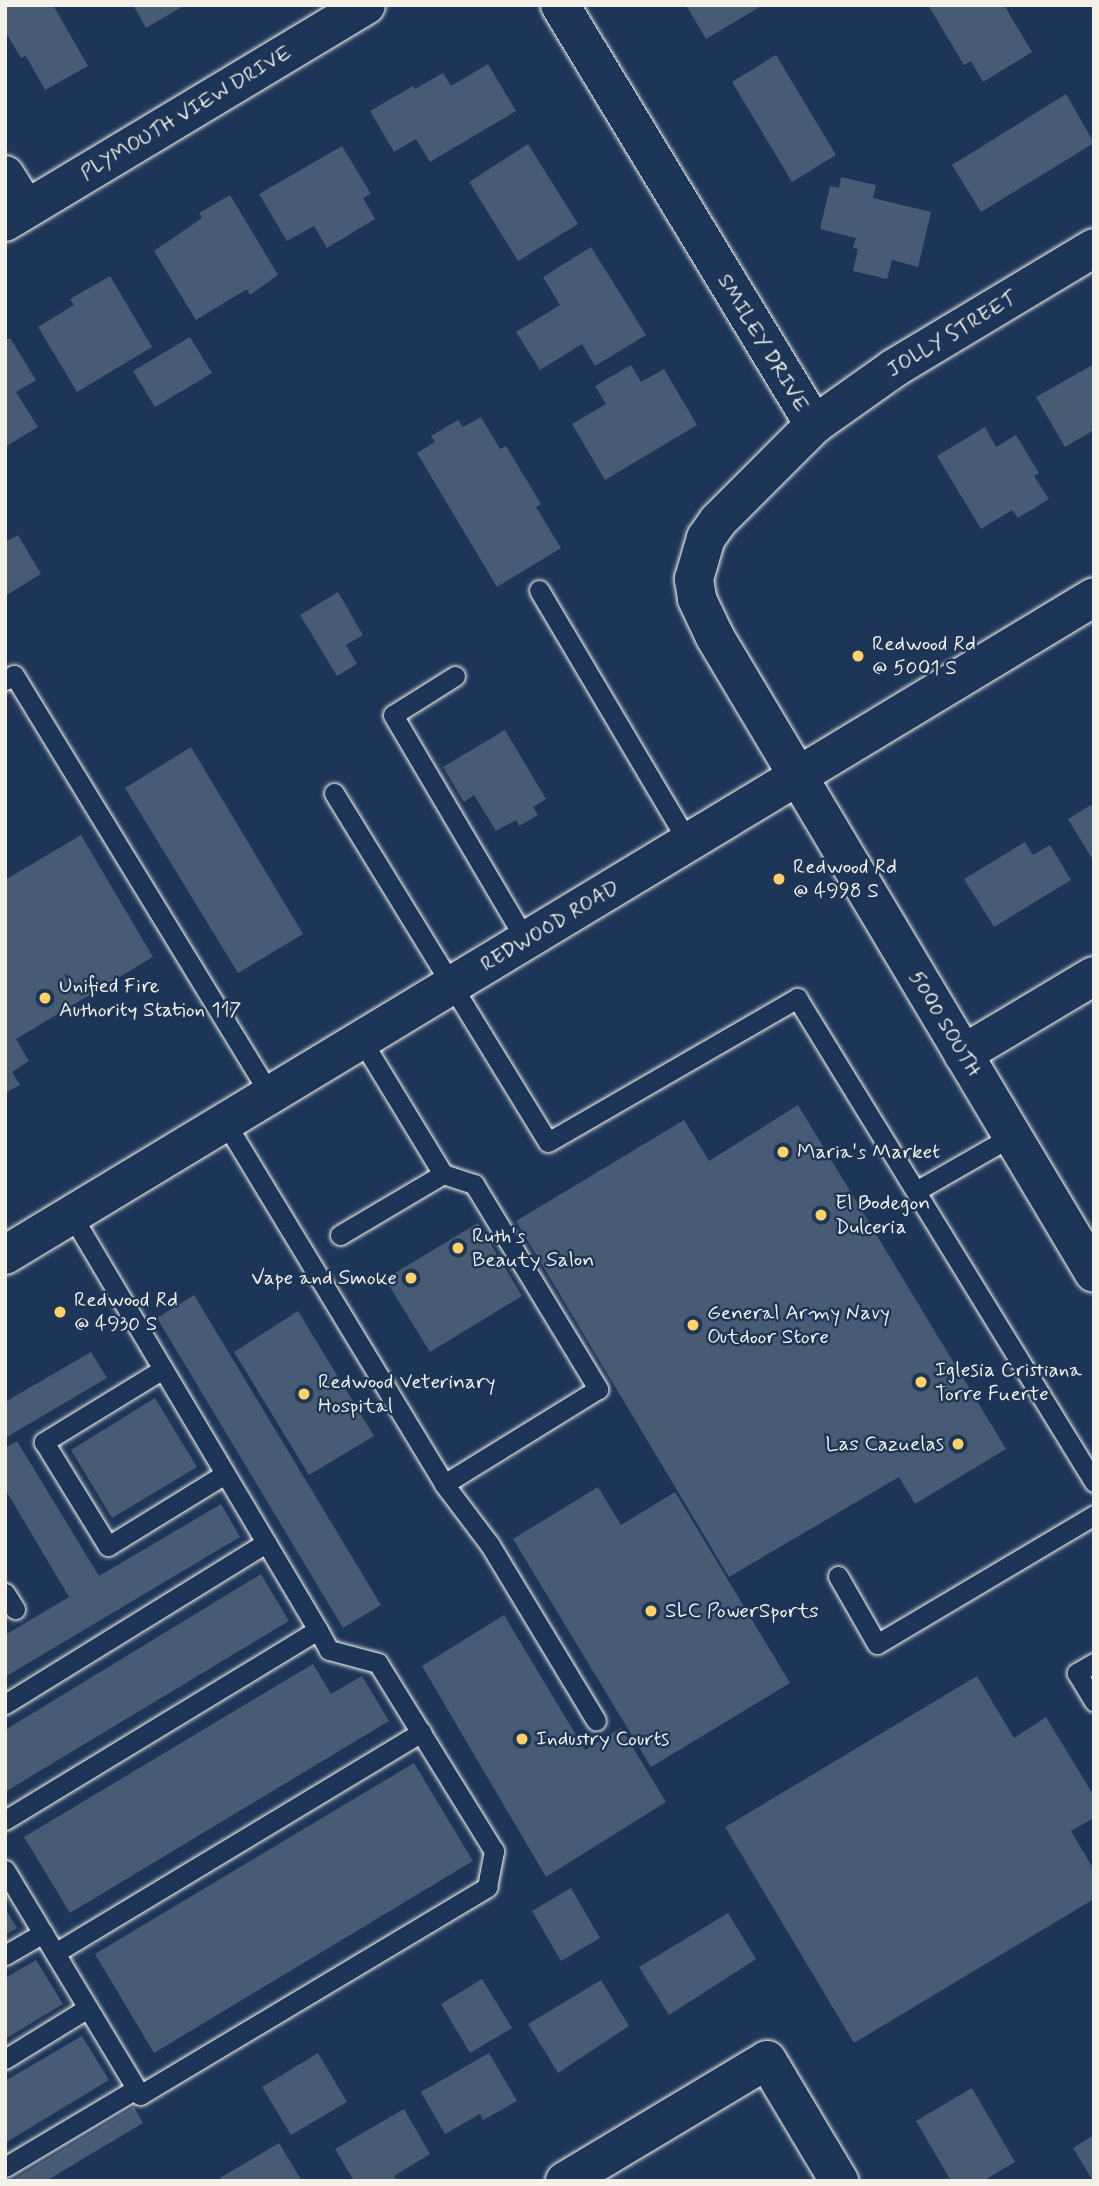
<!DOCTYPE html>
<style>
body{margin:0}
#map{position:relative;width:1099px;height:2186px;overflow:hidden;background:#1d3557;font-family:Mynerve,sans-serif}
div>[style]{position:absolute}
.building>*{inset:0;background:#485b74}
.roads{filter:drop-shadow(0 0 2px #f4f1e8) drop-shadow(0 0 2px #f4f1e8)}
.service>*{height:19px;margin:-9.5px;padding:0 9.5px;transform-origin:9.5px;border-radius:9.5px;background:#1d3557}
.minor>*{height:38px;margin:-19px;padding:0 19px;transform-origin:19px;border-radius:19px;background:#1d3557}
.primary>*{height:38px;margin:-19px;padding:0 19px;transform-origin:19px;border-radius:19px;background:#1d3557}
.dots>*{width:19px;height:19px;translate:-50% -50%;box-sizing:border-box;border:4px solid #1d3557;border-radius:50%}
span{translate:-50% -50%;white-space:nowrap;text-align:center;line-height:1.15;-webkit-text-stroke:5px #1d3557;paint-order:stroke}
.street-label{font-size:21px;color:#f4f1e8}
.poi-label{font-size:21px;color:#f4f1e8}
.left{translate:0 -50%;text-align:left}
.right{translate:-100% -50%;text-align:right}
.frame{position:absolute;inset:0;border:7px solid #f4f1e8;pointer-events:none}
</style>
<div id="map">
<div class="building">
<i style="clip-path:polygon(5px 5px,53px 5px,88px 66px,45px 90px,26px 56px,21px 58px,5px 31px)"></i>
<i style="clip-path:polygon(133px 5px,185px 5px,146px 28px)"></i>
<i style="clip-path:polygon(686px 5px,763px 5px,706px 39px)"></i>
<i style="clip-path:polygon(928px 5px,1004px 5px,1032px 52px,983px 82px,971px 61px,964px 65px)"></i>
<i style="clip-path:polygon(776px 55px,836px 155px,792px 182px,732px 82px)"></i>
<i style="clip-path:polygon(488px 64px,516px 111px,430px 162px,416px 139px,394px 152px,370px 111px,413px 86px,415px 89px,443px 73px,451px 86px)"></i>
<i style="clip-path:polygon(1066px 94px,1094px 143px,981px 212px,952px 165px)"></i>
<i style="clip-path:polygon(528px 144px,578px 224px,518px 261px,469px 182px)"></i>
<i style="clip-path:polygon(342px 146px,371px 194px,363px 198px,375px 219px,327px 248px,314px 226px,287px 241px,259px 194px)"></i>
<i style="clip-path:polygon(841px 177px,876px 185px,873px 198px,931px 212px,918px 267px,892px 260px,887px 279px,853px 271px,858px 249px,853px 248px,856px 238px,820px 229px,830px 186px,839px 188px)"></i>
<i style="clip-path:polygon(230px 195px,278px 275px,250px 295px,247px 289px,196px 320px,154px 251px,202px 218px,199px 213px)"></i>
<i style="clip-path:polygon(591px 247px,646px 335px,595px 366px,582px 344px,540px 370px,516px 332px,560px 305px,543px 277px)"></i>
<i style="clip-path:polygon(110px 276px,152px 347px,77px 392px,38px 327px,74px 305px,70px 299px)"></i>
<i style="clip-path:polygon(190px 337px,212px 373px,155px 407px,133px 371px)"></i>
<i style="clip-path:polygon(10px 338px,36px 380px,16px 392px,38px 427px,5px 447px,5px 340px)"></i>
<i style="clip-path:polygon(1094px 364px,1094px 430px,1065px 447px,1036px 397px)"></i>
<i style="clip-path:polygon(631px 365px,641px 382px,664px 369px,697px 425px,605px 480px,572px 424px,606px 404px,595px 386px)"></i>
<i style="clip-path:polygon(481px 417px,500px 449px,506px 446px,541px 504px,536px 507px,561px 548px,497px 587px,417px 453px,435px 442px,431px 436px,458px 420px,463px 427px)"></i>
<i style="clip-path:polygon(985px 427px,996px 447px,1016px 435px,1039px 473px,1034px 476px,1049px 499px,1018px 518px,1012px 510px,981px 529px,937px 456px)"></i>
<i style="clip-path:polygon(18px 535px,41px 574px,5px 596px,5px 542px)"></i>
<i style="clip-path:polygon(338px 592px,363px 635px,346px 645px,357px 664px,337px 676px,300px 615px)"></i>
<i style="clip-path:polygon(505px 730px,546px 799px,533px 807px,538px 815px,519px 826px,516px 820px,496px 831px,474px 795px,464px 802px,443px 767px)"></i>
<i style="clip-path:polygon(191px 747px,303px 934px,238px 973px,125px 788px)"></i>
<i style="clip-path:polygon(1094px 803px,1094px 862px,1068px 819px)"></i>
<i style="clip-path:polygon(81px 835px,153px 957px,16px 1039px,29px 1061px,12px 1072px,20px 1085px,5px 1093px,5px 880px)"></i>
<i style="clip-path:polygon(1025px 842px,1033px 855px,1050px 845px,1071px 880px,994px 927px,964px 879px)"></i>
<i style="clip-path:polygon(798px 1105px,1006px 1449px,915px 1504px,899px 1477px,729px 1577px,516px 1221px,684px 1120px,709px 1161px)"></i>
<i style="clip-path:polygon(478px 1223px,522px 1296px,430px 1352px,385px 1279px)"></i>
<i style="clip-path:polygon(194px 1295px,381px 1605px,343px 1628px,157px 1318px)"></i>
<i style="clip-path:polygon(298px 1311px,374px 1436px,309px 1475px,234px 1352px)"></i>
<i style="clip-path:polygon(91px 1352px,107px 1378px,5px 1438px,5px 1402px)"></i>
<i style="clip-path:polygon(155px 1398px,197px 1467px,112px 1518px,71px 1450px)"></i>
<i style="clip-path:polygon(17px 1441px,99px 1576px,221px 1504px,240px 1537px,5px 1677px,5px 1635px,69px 1597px,5px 1489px,5px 1448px)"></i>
<i style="clip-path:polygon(598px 1487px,621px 1525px,675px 1492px,790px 1683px,651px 1767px,513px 1539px)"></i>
<i style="clip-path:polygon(261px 1574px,289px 1621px,5px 1792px,5px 1730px)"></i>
<i style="clip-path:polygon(504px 1615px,585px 1750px,621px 1728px,666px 1802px,546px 1877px,422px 1666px)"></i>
<i style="clip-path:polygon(313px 1664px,331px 1694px,362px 1676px,389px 1721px,70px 1913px,24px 1837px)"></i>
<i style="clip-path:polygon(977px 1676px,1014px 1738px,1046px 1717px,1094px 1796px,1094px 1818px,1071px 1831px,1094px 1870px,1094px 1899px,854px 2043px,725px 1827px)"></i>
<i style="clip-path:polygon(414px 1763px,473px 1861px,154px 2053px,95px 1954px)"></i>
<i style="clip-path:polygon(571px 1888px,600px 1938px,561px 1961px,532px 1911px)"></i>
<i style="clip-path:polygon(5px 1908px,17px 1928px,5px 1935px)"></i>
<i style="clip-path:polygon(728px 1913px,756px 1959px,669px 2015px,639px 1967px)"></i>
<i style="clip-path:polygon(36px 1960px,63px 2004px,5px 2039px,5px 1978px)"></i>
<i style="clip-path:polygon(482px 1979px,512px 2028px,470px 2053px,441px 2004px)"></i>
<i style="clip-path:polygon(601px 1980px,629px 2026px,558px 2073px,528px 2024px)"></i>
<i style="clip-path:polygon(82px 2036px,109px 2080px,5px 2143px,5px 2081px)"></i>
<i style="clip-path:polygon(318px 2053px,347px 2102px,291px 2135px,262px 2087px)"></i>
<i style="clip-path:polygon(489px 2053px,517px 2101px,483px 2120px,480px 2114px,445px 2134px,421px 2092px)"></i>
<i style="clip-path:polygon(972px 2088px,1015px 2162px,983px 2181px,951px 2181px,916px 2121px)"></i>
<i style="clip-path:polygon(134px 2107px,143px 2123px,46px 2181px,11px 2181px)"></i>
<i style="clip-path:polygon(404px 2109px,430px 2154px,394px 2176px,397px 2181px,354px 2181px,335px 2149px)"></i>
<i style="clip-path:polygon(1094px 2135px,1094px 2181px,1093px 2181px,1073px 2148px)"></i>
<i style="clip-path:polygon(279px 2143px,302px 2181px,222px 2181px,220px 2178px)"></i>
</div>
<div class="roads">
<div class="service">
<i style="left:539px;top:590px;width:293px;rotate:59.4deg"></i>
<i style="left:455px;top:676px;width:73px;rotate:147.8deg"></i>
<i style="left:393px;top:715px;width:262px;rotate:59.5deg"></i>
<i style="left:5px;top:680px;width:10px;rotate:-29deg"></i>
<i style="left:14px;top:675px;width:492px;rotate:58.6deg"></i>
<i style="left:334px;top:793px;width:409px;rotate:58.5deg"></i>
<i style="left:548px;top:1142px;width:288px;rotate:-30deg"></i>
<i style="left:797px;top:998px;width:568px;rotate:58.47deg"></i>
<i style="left:225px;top:1122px;width:423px;rotate:58.8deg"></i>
<i style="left:444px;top:1484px;width:76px;rotate:53deg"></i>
<i style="left:490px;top:1545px;width:205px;rotate:58.9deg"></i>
<i style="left:443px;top:1174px;width:33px;rotate:18deg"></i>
<i style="left:474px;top:1184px;width:240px;rotate:58.8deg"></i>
<i style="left:598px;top:1389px;width:181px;rotate:148.3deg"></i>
<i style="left:916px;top:1191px;width:111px;rotate:-29.8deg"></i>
<i style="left:340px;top:1235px;width:120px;rotate:-30.6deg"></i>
<i style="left:443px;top:1174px;width:158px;rotate:-121.3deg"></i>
<i style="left:163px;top:1369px;width:140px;rotate:148.5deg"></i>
<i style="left:44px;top:1442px;width:122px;rotate:58.4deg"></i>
<i style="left:108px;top:1546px;width:137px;rotate:-31.6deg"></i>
<i style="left:838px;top:1576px;width:78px;rotate:60.2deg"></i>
<i style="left:877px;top:1644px;width:252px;rotate:-30.7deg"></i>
<i style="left:5px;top:1593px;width:19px;rotate:58deg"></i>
<i style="left:1094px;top:1663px;width:20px;rotate:150deg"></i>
<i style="left:1077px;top:1673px;width:33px;rotate:59deg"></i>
<i style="left:5px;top:1704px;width:307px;rotate:-31.7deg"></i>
<i style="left:5px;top:1820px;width:366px;rotate:-31.3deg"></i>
<i style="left:318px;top:1630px;width:484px;rotate:-120.7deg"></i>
<i style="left:5px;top:1870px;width:262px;rotate:59deg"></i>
<i style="left:140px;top:2095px;width:405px;rotate:-30.9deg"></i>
<i style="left:487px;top:1887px;width:37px;rotate:-79deg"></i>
<i style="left:494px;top:1851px;width:221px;rotate:-121.7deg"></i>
<i style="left:378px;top:1663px;width:51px;rotate:-165.1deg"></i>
<i style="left:329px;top:1650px;width:23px;rotate:-119deg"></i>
<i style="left:55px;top:1953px;width:428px;rotate:-31.1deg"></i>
<i style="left:5px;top:1955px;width:44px;rotate:-30.1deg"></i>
<i style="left:5px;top:2059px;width:97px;rotate:-31.6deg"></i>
<i style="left:5px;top:2167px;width:152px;rotate:-30.8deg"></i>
</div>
<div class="minor">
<i style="left:560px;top:5px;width:491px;rotate:58.8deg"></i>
<i style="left:5px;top:175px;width:40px;rotate:58deg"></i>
<i style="left:5px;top:222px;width:421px;rotate:-31deg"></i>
<i style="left:1094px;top:248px;width:235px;rotate:149deg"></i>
<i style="left:893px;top:369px;width:97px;rotate:144.7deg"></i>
<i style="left:814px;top:425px;width:136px;rotate:135deg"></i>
<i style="left:718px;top:521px;width:21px;rotate:125deg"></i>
<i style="left:706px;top:538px;width:43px;rotate:106.3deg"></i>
<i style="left:694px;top:579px;width:20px;rotate:81deg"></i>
<i style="left:697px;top:599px;width:42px;rotate:64.7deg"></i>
<i style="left:715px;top:637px;width:740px;rotate:59.21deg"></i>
<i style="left:963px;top:1054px;width:152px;rotate:-30.8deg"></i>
<i style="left:565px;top:2181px;width:235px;rotate:-30.9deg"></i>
<i style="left:767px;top:2060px;width:141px;rotate:59.2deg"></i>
</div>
<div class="primary">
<i style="left:5px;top:1255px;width:1272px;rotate:-31.14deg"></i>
</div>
</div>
<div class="dots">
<i style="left:858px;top:656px;background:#ffd166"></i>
<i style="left:779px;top:879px;background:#ffd166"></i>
<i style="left:45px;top:998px;background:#ffd166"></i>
<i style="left:783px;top:1152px;background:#ffd166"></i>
<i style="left:821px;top:1215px;background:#ffd166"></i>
<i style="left:458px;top:1248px;background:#ffd166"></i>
<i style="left:411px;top:1278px;background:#ffd166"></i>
<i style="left:60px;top:1312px;background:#ffd166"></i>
<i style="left:693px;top:1325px;background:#ffd166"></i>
<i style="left:921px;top:1382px;background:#ffd166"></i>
<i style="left:304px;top:1394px;background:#ffd166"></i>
<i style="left:958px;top:1444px;background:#ffd166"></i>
<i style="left:651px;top:1611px;background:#ffd166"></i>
<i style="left:522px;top:1739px;background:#ffd166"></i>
</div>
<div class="street-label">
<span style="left:186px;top:113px;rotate:-31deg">PLYMOUTH VIEW DRIVE</span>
<span style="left:952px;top:334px;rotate:-31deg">JOLLY STREET</span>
<span style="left:763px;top:343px;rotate:59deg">SMILEY DRIVE</span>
<span style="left:550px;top:926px;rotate:-31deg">REDWOOD ROAD</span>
<span style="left:945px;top:1024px;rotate:59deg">5000 SOUTH</span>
</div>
<div class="poi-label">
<span class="left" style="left:872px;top:656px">Redwood Rd<br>@ 5001 S</span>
<span class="left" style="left:793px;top:879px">Redwood Rd<br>@ 4998 S</span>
<span class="left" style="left:59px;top:998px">Unified Fire<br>Authority Station 117</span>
<span class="left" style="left:797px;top:1152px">Maria's Market</span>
<span class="left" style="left:835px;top:1215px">El Bodegon<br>Dulceria</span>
<span class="left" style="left:472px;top:1248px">Ruth's<br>Beauty Salon</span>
<span class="right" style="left:397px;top:1278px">Vape and Smoke</span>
<span class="left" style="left:74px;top:1312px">Redwood Rd<br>@ 4930 S</span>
<span class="left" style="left:707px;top:1325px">General Army Navy<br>Outdoor Store</span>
<span class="left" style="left:935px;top:1382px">Iglesia Cristiana<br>Torre Fuerte</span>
<span class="left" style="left:318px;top:1394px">Redwood Veterinary<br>Hospital</span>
<span class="right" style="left:944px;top:1444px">Las Cazuelas</span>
<span class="left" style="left:665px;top:1611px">SLC PowerSports</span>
<span class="left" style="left:536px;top:1739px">Industry Courts</span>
</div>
<div class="frame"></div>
</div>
